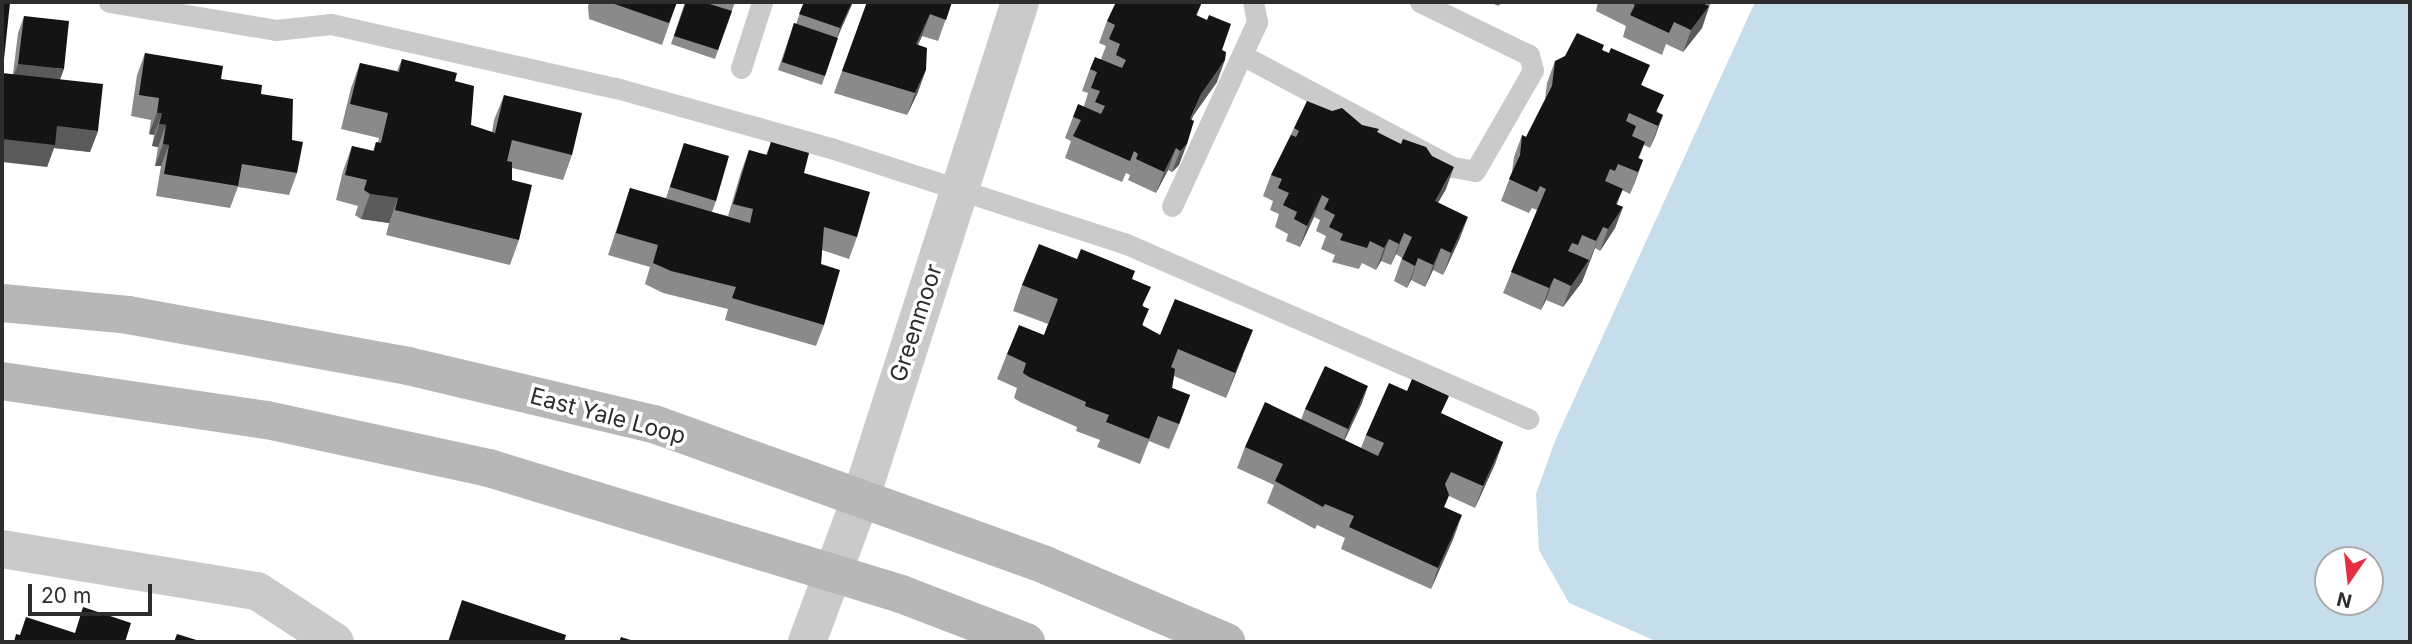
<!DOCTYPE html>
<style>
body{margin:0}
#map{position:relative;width:2412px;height:644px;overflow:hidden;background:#fff;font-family:Inter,sans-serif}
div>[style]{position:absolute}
.water>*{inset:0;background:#c6deeb}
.service>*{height:21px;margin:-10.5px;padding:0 10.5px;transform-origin:10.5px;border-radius:10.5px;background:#cacaca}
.minor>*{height:38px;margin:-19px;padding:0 19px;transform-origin:19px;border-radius:19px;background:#cacaca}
.secondary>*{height:38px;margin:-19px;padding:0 19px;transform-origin:19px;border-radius:19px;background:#b7b7b7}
.wall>*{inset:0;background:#8a8a8a}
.shaded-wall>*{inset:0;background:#5a5a5a}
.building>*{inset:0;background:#141414}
span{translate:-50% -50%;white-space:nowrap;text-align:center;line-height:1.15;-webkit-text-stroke:7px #fff;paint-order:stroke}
.street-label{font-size:23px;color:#2d2d2d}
.frame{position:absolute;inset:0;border:4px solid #2d2d2d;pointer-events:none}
.north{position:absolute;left:2314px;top:546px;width:70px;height:70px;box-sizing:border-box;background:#fff;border:2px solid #ababab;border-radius:50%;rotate:194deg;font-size:19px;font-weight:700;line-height:28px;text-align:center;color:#2d2d2d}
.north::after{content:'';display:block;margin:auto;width:24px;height:32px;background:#e42e43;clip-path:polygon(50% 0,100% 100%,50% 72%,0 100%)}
.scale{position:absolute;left:28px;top:584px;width:124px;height:32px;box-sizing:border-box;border:4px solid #2d2d2d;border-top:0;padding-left:9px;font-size:21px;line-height:24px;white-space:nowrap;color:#2d2d2d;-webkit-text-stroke:5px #fff;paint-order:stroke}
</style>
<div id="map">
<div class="water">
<i style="clip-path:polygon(evenodd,1755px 2px,2410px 2px,2410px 642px,1658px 642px,1569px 603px,1539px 550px,1536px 494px,1555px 441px,1755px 2px,2328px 560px,2370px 560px,2370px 602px,2328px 602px,2328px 560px)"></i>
</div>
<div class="service">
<i style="left:109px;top:2px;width:169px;rotate:9.5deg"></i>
<i style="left:276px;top:30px;width:55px;rotate:-6.2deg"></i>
<i style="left:331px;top:24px;width:292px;rotate:12.7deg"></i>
<i style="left:616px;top:88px;width:226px;rotate:15.6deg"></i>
<i style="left:834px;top:149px;width:305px;rotate:18deg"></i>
<i style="left:1124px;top:243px;width:441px;rotate:23.5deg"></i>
<i style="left:1242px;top:55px;width:239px;rotate:28deg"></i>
<i style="left:1453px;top:167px;width:22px;rotate:10deg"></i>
<i style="left:1475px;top:171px;width:116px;rotate:-60.1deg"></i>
<i style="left:1533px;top:70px;width:16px;rotate:-105deg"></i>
<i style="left:1529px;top:55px;width:121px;rotate:-154.1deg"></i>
<i style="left:741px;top:68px;width:69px;rotate:-72.3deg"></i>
<i style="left:1172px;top:206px;width:203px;rotate:-65.2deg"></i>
<i style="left:1257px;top:22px;width:20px;rotate:-101deg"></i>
</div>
<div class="minor">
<i style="left:2px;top:549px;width:258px;rotate:9.4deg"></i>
<i style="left:257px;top:591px;width:93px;rotate:33.2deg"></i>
<i style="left:807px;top:642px;width:152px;rotate:-69.5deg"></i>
<i style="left:860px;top:500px;width:523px;rotate:-72.19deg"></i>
</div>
<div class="secondary">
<i style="left:2px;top:303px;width:127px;rotate:5.4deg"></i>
<i style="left:128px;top:315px;width:285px;rotate:10.3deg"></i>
<i style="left:408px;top:366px;width:253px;rotate:13.3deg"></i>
<i style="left:654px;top:424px;width:416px;rotate:19.8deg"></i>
<i style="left:1045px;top:565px;width:197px;rotate:23deg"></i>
<i style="left:2px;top:381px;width:268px;rotate:8.4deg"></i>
<i style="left:267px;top:420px;width:227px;rotate:12.2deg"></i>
<i style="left:489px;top:468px;width:431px;rotate:17deg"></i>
<i style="left:901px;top:594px;width:134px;rotate:21deg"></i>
</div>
<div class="wall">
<i style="clip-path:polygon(589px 2px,677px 2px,662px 45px,589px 19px,588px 7px)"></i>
<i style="clip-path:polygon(685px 2px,735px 2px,715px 59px,671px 44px)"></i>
<i style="clip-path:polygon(804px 2px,853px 2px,837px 38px,822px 85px,778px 70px,794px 23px,796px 24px)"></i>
<i style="clip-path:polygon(867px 2px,952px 2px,938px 41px,922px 36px,918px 45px,918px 92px,907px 115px,834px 93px)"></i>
<i style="clip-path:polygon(1202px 2px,1197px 15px,1222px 50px,1217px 82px,1193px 116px,1179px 165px,1172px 172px,1168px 170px,1156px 193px,1128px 180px,1130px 175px,1126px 173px,1122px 182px,1065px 158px,1071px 141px,1065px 138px,1073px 117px,1084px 106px,1088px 93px,1082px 91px,1090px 69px,1101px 59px,1106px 46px,1099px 43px,1107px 21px)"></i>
<i style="clip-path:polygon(1488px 2px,1501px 2px,1499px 6px)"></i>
<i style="clip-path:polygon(1598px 2px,1711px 2px,1702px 28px,1683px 52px,1666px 44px,1662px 55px,1623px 37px,1626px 26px,1596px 11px)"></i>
<i style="clip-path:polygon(24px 16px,60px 79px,98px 131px,90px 152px,54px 148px,47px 167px,13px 74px,18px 33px)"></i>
<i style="clip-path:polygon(1602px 50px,1643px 86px,1658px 112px,1663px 115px,1650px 148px,1644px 145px,1639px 158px,1643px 160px,1630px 194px,1622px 190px,1617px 205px,1623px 207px,1615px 228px,1600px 251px,1595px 248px,1582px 282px,1563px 307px,1546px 300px,1541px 310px,1503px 293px,1537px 210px,1532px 208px,1529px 213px,1501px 201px,1512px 172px,1514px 157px,1522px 135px,1526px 137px,1545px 99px,1547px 83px,1555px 61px)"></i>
<i style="clip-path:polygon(145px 53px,221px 79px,261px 94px,292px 140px,297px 173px,289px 195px,238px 187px,230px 208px,156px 196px,161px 166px,155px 166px,158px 147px,152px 146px,154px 135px,149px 134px,151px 120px,131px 116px,137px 75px)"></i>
<i style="clip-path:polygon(402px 59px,455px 81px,471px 125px,492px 132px,494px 120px,504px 95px,572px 155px,563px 180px,512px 168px,512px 180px,519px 240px,510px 265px,386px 235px,389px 223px,361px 219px,355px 215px,358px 206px,336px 200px,343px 171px,352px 146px,373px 151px,376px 142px,378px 143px,379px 138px,341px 129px,351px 88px,360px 63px,397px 71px)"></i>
<i style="clip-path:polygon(1362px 125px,1378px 132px,1446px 189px,1438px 202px,1460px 238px,1443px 275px,1433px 270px,1425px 287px,1411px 280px,1407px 288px,1394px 281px,1402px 258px,1396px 254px,1391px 265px,1381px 261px,1376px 270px,1362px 263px,1359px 269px,1332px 262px,1335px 255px,1321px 249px,1326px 236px,1316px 231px,1320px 220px,1314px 217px,1300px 247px,1286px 241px,1288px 234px,1275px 227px,1279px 214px,1270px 210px,1273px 201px,1263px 196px,1271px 175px,1294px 128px)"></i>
<i style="clip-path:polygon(771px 142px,804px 173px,857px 237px,849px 259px,822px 250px,821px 264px,824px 325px,816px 346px,725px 320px,728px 309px,663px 293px,645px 284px,650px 267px,608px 255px,630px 188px,666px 198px,684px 143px,716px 201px,712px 212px,728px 216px,741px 172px,749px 150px,766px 155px)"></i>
<i style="clip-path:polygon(1077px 259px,1132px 279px,1144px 307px,1143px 326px,1160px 335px,1243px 355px,1226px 398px,1174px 376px,1172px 388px,1190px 395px,1181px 420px,1169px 449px,1149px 441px,1140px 464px,1097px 447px,1100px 440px,1076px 431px,1077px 427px,1020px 402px,1014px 398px,1017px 388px,997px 379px,1007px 354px,1044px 335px,1048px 324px,1013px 311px,1022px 285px)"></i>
<i style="clip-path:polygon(1362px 403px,1345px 440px,1361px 448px,1366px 435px,1442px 414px,1503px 442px,1495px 464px,1475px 508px,1449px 496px,1444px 507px,1454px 537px,1431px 589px,1341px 549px,1345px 538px,1317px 525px,1315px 529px,1267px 503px,1274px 485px,1237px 468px,1245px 447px,1301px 420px,1305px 409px)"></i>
</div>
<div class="shaded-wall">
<i style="clip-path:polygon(852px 2px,853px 2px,834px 45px,840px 28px)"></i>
<i style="clip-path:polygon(1709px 6px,1702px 28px,1683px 52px,1691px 30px)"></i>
<i style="clip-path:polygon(930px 14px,922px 36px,908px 66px,916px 44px)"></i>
<i style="clip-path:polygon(1225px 60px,1217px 82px,1193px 116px,1182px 140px,1201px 94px)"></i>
<i style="clip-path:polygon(18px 64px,64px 69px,58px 85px,12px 80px)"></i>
<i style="clip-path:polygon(926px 70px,918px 92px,907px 115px,915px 93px)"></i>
<i style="clip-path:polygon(157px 113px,162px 113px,154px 135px,149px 134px)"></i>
<i style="clip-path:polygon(1663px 115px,1655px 137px,1650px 148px,1658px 126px)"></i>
<i style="clip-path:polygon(159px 124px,166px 125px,158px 147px,152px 146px)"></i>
<i style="clip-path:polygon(57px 126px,98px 131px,90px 152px,54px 148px,47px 167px,2px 162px,2px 139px)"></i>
<i style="clip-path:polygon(163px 144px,169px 145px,161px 166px,155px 166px)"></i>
<i style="clip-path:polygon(1187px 144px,1179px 165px,1172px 172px,1180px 151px)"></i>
<i style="clip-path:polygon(1176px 148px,1168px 170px,1156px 193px,1164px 172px)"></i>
<i style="clip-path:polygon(1643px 160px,1635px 182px,1630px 194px,1638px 172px)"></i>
<i style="clip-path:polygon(1454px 167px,1446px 189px,1427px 222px,1435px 201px)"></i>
<i style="clip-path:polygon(370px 194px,398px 198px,389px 223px,361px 219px)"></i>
<i style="clip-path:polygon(1322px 195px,1314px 217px,1300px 247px,1307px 226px)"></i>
<i style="clip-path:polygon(1623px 207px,1615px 228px,1600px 251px,1608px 229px)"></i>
<i style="clip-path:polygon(1468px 217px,1460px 238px,1443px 275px,1451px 253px)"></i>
<i style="clip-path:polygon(1603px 227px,1582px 282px,1563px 307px,1571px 286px,1589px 261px)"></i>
<i style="clip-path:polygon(1404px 233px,1396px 254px,1391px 265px,1399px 244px)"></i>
<i style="clip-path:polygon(1389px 239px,1381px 261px,1376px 270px,1384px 248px)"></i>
<i style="clip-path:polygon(1441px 248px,1433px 270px,1425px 287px,1433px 265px)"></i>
<i style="clip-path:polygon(1418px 258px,1411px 280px,1407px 288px,1415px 266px)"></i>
<i style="clip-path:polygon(1554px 278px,1546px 300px,1541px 310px,1549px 288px)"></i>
<i style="clip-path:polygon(1253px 330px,1243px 355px,1226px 398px,1235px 373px)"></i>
<i style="clip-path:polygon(1368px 386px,1362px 403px,1342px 445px,1348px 429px)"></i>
<i style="clip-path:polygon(1503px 442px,1495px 464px,1475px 508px,1483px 486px)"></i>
<i style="clip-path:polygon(1462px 515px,1454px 537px,1431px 589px,1438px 568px)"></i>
</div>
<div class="building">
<i style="clip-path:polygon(2px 2px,10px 3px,4px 59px,2px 59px)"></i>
<i style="clip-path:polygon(609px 2px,677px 2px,669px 23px)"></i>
<i style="clip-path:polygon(686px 2px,703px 2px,732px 11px,718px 50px,674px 36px)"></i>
<i style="clip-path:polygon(804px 2px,852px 2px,840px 28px,799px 14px)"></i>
<i style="clip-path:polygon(867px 2px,952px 2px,946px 20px,930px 14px,916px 44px,927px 48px,926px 70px,915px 93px,842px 71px)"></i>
<i style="clip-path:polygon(1116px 2px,1202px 2px,1196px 15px,1207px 20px,1209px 15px,1231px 24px,1222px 50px,1226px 52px,1225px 60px,1201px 94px,1190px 119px,1194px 121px,1187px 144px,1180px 151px,1176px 148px,1164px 172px,1136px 159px,1138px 154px,1134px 151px,1130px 161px,1073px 136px,1081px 120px,1073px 117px,1078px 104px,1101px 114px,1105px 106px,1095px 102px,1100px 91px,1091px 88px,1097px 72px,1090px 69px,1095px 57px,1122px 68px,1126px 60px,1116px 55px,1120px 44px,1109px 39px,1115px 25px,1107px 21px)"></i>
<i style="clip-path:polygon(1629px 2px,1700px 2px,1709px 6px,1691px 30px,1674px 22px,1669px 33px,1630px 15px,1635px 5px)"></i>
<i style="clip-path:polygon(24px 16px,69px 21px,64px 69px,18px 64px)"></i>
<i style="clip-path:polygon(794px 23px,838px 38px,825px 76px,782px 62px)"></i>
<i style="clip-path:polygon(1577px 33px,1604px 45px,1602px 50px,1609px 53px,1611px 48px,1650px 65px,1641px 85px,1664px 95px,1656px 112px,1663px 115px,1658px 126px,1629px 113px,1626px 121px,1636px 126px,1632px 136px,1645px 142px,1638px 158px,1643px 160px,1638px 172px,1618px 164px,1615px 171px,1610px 169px,1605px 181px,1623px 189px,1616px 204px,1623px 207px,1608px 229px,1603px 227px,1596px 241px,1582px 235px,1578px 245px,1572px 243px,1568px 251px,1589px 260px,1571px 286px,1554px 278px,1549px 288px,1511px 272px,1546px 189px,1540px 186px,1537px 192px,1509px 179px,1520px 155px,1522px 135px,1526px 137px,1552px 86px,1555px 61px,1565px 56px)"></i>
<i style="clip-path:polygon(145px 53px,223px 66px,221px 79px,262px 85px,261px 94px,293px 99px,292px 140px,303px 142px,297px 173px,242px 164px,238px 186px,164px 174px,169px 145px,163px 144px,166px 125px,159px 124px,162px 113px,157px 113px,159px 98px,139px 95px)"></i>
<i style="clip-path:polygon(402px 59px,457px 73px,455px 81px,474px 86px,471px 125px,495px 133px,504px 95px,582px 113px,572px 155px,512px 140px,507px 161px,512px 162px,512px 180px,532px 185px,519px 240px,395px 210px,398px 198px,370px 194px,364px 190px,367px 180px,345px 175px,352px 146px,374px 151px,376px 142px,381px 143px,388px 113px,350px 104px,360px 63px,399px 72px)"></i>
<i style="clip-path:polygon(2px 73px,103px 84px,98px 131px,57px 126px,55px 145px,2px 139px)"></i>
<i style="clip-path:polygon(1307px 101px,1332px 111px,1342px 108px,1362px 125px,1379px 129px,1377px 132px,1401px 144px,1403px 139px,1426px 147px,1432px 156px,1454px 167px,1435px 201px,1468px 217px,1451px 253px,1441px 248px,1433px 265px,1418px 258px,1415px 266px,1402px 259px,1412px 237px,1404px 233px,1399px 244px,1389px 239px,1384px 248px,1370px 241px,1367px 248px,1340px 240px,1343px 234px,1329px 227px,1335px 215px,1324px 209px,1329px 199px,1322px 195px,1307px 226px,1294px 219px,1297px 212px,1283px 205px,1289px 193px,1278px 188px,1282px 179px,1271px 175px,1291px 135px,1296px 137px,1299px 131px,1294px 128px)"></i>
<i style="clip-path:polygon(771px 142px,809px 153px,804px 173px,870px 192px,857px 237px,824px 227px,821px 264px,840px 270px,824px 325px,732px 298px,736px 287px,671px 271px,653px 263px,658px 245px,616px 233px,630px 188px,750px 223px,753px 209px,733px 204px,749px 150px,767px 155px)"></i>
<i style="clip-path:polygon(684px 143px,729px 156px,716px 201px,670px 187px)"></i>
<i style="clip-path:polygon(1039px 244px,1077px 259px,1081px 249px,1135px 271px,1132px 279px,1151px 287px,1142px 306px,1149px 309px,1142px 325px,1160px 335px,1175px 299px,1253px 330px,1235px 373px,1178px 349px,1171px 367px,1175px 369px,1172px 388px,1190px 395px,1179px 424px,1158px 416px,1149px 439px,1106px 422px,1109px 415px,1085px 406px,1086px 402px,1029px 377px,1023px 373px,1026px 363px,1007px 354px,1019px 325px,1044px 335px,1058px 299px,1022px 285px)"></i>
<i style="clip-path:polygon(1325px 366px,1368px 386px,1348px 429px,1305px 409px)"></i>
<i style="clip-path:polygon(1412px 379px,1449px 396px,1441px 413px,1503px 442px,1483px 486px,1451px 472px,1445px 484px,1449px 495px,1444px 507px,1462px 515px,1438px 568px,1349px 527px,1354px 516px,1325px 504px,1323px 507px,1275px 481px,1283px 464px,1245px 447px,1265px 402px,1378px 456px,1384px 443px,1366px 435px,1389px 383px,1407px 391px)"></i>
<i style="clip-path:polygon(462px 600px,566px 635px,564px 642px,448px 642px)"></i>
<i style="clip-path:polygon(83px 607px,131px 623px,125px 642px,14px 642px,16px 634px,20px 635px,26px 617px,75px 633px)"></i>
<i style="clip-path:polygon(177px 634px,203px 642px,174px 642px)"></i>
<i style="clip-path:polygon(621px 637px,637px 642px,619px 642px)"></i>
</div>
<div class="street-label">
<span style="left:916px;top:323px;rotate:-72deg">Greenmoor</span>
<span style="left:608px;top:416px;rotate:15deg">East Yale Loop</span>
</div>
<div class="frame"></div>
<div class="north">N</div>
<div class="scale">20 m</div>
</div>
